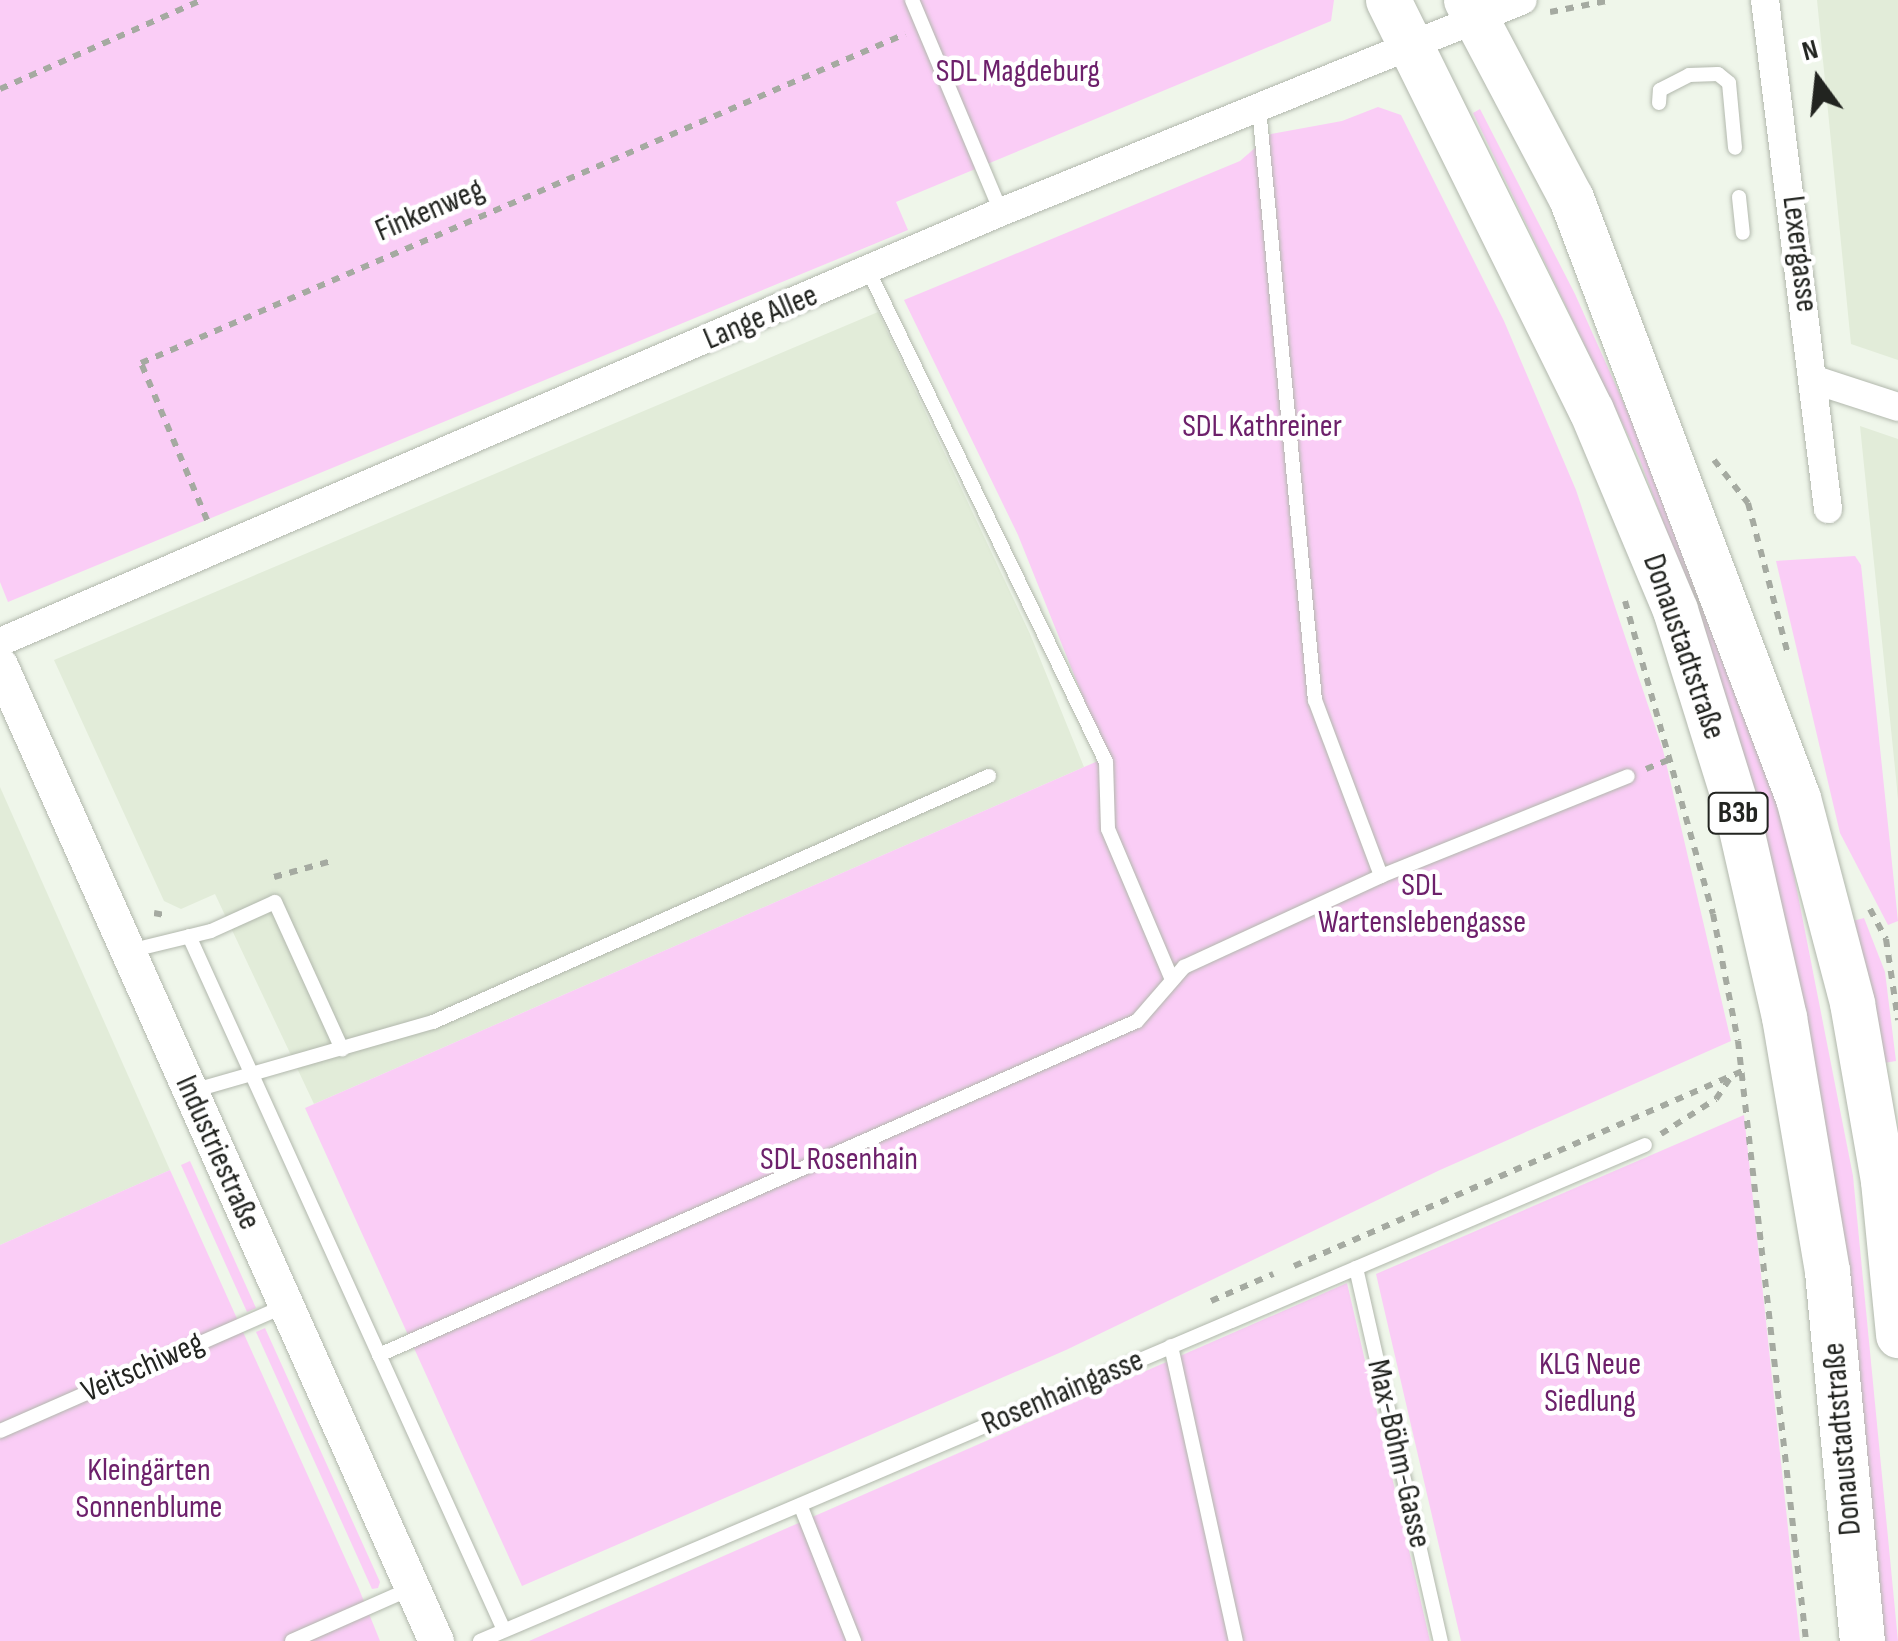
<!DOCTYPE html>
<meta charset="utf-8">
<style>
body{margin:0}
#map{position:relative;width:1898px;height:1641px;overflow:hidden;background:#eff6ea;font-family:"Sofia Sans Condensed",sans-serif}
div>[style]{position:absolute}
.built>*{inset:0;background:#e2ecd9}
.green>*{inset:0;background:#facdf6}
.path>*{height:6px;margin-top:-3px;transform-origin:0;background:repeating-linear-gradient(90deg,#a5aaa1 0 8px,transparent 0 16px)}
.roads{filter:drop-shadow(0 0 2px #b2b8ad) drop-shadow(0 0 2px #b2b8ad)}
.service>*{height:14px;margin:-7px;padding:0 7px;transform-origin:7px;border-radius:7px;background:#fff}
.minor>*{height:28px;margin:-14px;padding:0 14px;transform-origin:14px;border-radius:14px;background:#fff}
.tertiary>*{height:35px;margin:-17.5px;padding:0 17.5px;transform-origin:17.5px;border-radius:17.5px;background:#fff}
.primary>*{height:45px;margin:-22.5px;padding:0 22.5px;transform-origin:22.5px;border-radius:22.5px;background:#fff}
span{translate:-50% -50%;white-space:nowrap;text-align:center;line-height:1.15;-webkit-text-stroke:9px #fff;paint-order:stroke}
.shield-label span{padding:2px 8px;background:#fff;border:2px solid;border-radius:8px;-webkit-text-stroke-width:0}
.shield-label{font-size:30px;color:#222420;font-weight:700}
.park-label{font-size:32px;color:#6d206b}
.street-label{font-size:32px;color:#222420}
.north{position:absolute;left:1768px;top:30px;width:100px;height:100px;-webkit-text-stroke:8px #fff;paint-order:stroke;rotate:345deg;font-size:28px;font-weight:700;line-height:40px;text-align:center;color:#222420}
.north::after{content:'';display:block;margin:auto;width:35px;height:45px;background:#222420;clip-path:polygon(50% 0,100% 100%,50% 72%,0 100%)}
</style>
<div id="map">
<div class="built">
<i style="clip-path:polygon(1817px 0,1898px 0,1898px 360px,1851px 344px)"></i>
<i style="clip-path:polygon(878px 312px,1030px 634px,1084px 767px,314px 1104px,215px 894px,181px 909px,164px 901px,54px 660px)"></i>
<i style="clip-path:polygon(1860px 426px,1898px 439px,1898px 800px,1896px 778px)"></i>
<i style="clip-path:polygon(0 787px,170px 1170px,0 1245px)"></i>
</div>
<div class="green">
<i style="clip-path:polygon(0 0,1334px 0,1331px 21px,896px 202px,908px 230px,8px 602px,0 582px)"></i>
<i style="clip-path:polygon(1378px 107px,1401px 115px,1504px 321px,1576px 490px,1663px 750px,1731px 1041px,1440px 1170px,1066px 1350px,522px 1586px,305px 1108px,1107px 757px,1018px 535px,904px 300px,1240px 161px,1271px 134px,1342px 121px)"></i>
<i style="clip-path:polygon(1480px 109px,1575px 294px,1651px 464px,1742px 690px,1785px 829px,1853px 1176px,1898px 1641px,1883px 1641px,1822px 1102px,1764px 832px,1695px 607px,1640px 460px,1473px 113px)"></i>
<i style="clip-path:polygon(1855px 556px,1861px 565px,1898px 921px,1888px 925px,1840px 833px,1776px 561px)"></i>
<i style="clip-path:polygon(1864px 918px,1885px 972px,1896px 1061px,1878px 1064px,1845px 923px)"></i>
<i style="clip-path:polygon(1744px 1115px,1800px 1641px,1461px 1641px,1376px 1274px)"></i>
<i style="clip-path:polygon(190px 1161px,256px 1308px,247px 1312px,181px 1165px)"></i>
<i style="clip-path:polygon(170px 1170px,359px 1589px,380px 1641px,0 1641px,0 1245px)"></i>
<i style="clip-path:polygon(1347px 1283px,1430px 1641px,529px 1641px)"></i>
<i style="clip-path:polygon(265px 1328px,380px 1582px,378px 1588px,372px 1589px,256px 1332px)"></i>
</div>
<div class="path">
<i style="left:1550px;top:12px;width:63px;rotate:-11deg"></i>
<i style="left:0;top:89px;width:221px;rotate:-23.8deg"></i>
<i style="left:1714px;top:460px;width:55px;rotate:51.7deg"></i>
<i style="left:1748px;top:503px;width:153px;rotate:75.2deg"></i>
<i style="left:207px;top:520px;width:170px;rotate:-112.8deg"></i>
<i style="left:141px;top:363px;width:832px;rotate:-23.3deg"></i>
<i style="left:1625px;top:601px;width:325px;rotate:74.3deg"></i>
<i style="left:1713px;top:914px;width:129px;rotate:78.9deg"></i>
<i style="left:1738px;top:1041px;width:604px;rotate:83.53deg"></i>
<i style="left:1646px;top:769px;width:29px;rotate:-22deg"></i>
<i style="left:274px;top:877px;width:63px;rotate:-15.6deg"></i>
<i style="left:1870px;top:909px;width:34px;rotate:62deg"></i>
<i style="left:1886px;top:939px;width:82px;rotate:81.6deg"></i>
<i style="left:154px;top:913px;width:15px;rotate:11deg"></i>
<i style="left:1661px;top:1134px;width:65px;rotate:-32.5deg"></i>
<i style="left:1716px;top:1099px;width:27px;rotate:-56deg"></i>
<i style="left:1294px;top:1266px;width:489px;rotate:-23.5deg"></i>
<i style="left:1211px;top:1301px;width:68px;rotate:-23.5deg"></i>
</div>
<div class="roads">
<div class="service">
<i style="left:912px;top:0;width:230px;rotate:67.2deg"></i>
<i style="left:1659px;top:103px;width:13px;rotate:-86deg"></i>
<i style="left:1660px;top:90px;width:33px;rotate:-27deg"></i>
<i style="left:1689px;top:75px;width:29px;rotate:-2deg"></i>
<i style="left:1718px;top:74px;width:14px;rotate:39deg"></i>
<i style="left:1729px;top:83px;width:65px;rotate:84.7deg"></i>
<i style="left:1259px;top:108px;width:595px;rotate:84.6deg"></i>
<i style="left:1315px;top:700px;width:188px;rotate:69.4deg"></i>
<i style="left:1739px;top:197px;width:36px;rotate:84deg"></i>
<i style="left:869px;top:272px;width:544px;rotate:64.19deg"></i>
<i style="left:1106px;top:762px;width:67px;rotate:88.3deg"></i>
<i style="left:1108px;top:829px;width:164px;rotate:67deg"></i>
<i style="left:189px;top:936px;width:762px;rotate:65.59deg"></i>
<i style="left:129px;top:951px;width:84px;rotate:-13.7deg"></i>
<i style="left:211px;top:931px;width:70px;rotate:-24.4deg"></i>
<i style="left:275px;top:902px;width:162px;rotate:65.5deg"></i>
<i style="left:192px;top:1091px;width:251px;rotate:-16deg"></i>
<i style="left:433px;top:1022px;width:608px;rotate:-23.87deg"></i>
<i style="left:1356px;top:1268px;width:383px;rotate:77.2deg"></i>
<i style="left:1171px;top:1346px;width:302px;rotate:77.6deg"></i>
<i style="left:379px;top:1355px;width:828px;rotate:-23.78deg"></i>
<i style="left:1137px;top:1021px;width:72px;rotate:-49deg"></i>
<i style="left:1184px;top:967px;width:217px;rotate:-24.8deg"></i>
<i style="left:1381px;top:876px;width:266px;rotate:-22deg"></i>
<i style="left:0;top:1431px;width:311px;rotate:-23.7deg"></i>
<i style="left:801px;top:1507px;width:144px;rotate:68.4deg"></i>
<i style="left:292px;top:1641px;width:129px;rotate:-23.8deg"></i>
<i style="left:480px;top:1641px;width:1266px;rotate:-23.06deg"></i>
</div>
<div class="minor">
<i style="left:1765px;top:0;width:513px;rotate:82.94deg"></i>
<i style="left:1815px;top:380px;width:87px;rotate:18deg"></i>
<i style="left:0;top:642px;width:1089px;rotate:-23.25deg"></i>
<i style="left:1001px;top:212px;width:563px;rotate:-22.1deg"></i>
</div>
<div class="tertiary">
<i style="left:0;top:665px;width:1069px;rotate:65.93deg"></i>
</div>
<div class="primary">
<i style="left:1388px;top:0;width:458px;rotate:63.7deg"></i>
<i style="left:1591px;top:410px;width:217px;rotate:67.2deg"></i>
<i style="left:1675px;top:610px;width:202px;rotate:72.7deg"></i>
<i style="left:1735px;top:803px;width:220px;rotate:77.1deg"></i>
<i style="left:1784px;top:1017px;width:258px;rotate:80.4deg"></i>
<i style="left:1827px;top:1271px;width:372px;rotate:84.6deg"></i>
<i style="left:1466px;top:0;width:224px;rotate:62.1deg"></i>
<i style="left:1571px;top:198px;width:642px;rotate:69.28deg"></i>
<i style="left:1798px;top:798px;width:212px;rotate:75.2deg"></i>
<i style="left:1852px;top:1003px;width:181px;rotate:80.1deg"></i>
<i style="left:1883px;top:1181px;width:155px;rotate:84.4deg"></i>
</div>
</div>
<div class="shield-label">
<span style="left:1738px;top:813px">B3b</span>
</div>
<div class="park-label">
<span style="left:1018px;top:72px">SDL Magdeburg</span>
<span style="left:1262px;top:427px">SDL Kathreiner</span>
<span style="left:1422px;top:905px">SDL<br>Wartenslebengasse</span>
<span style="left:839px;top:1160px">SDL Rosenhain</span>
<span style="left:1590px;top:1384px">KLG Neue<br>Siedlung</span>
<span style="left:149px;top:1490px">Kleingärten<br>Sonnenblume</span>
</div>
<div class="street-label">
<span style="left:430px;top:211px;rotate:-23deg">Finkenweg</span>
<span style="left:1799px;top:254px;rotate:83deg">Lexergasse</span>
<span style="left:761px;top:318px;rotate:-23deg">Lange Allee</span>
<span style="left:1683px;top:647px;rotate:71deg">Donaustadtstraße</span>
<span style="left:217px;top:1153px;rotate:66deg">Industriestraße</span>
<span style="left:143px;top:1368px;rotate:-24deg">Veitschiweg</span>
<span style="left:1063px;top:1393px;rotate:-23deg">Rosenhaingasse</span>
<span style="left:1843px;top:1439px;rotate:-95deg">Donaustadtstraße</span>
<span style="left:1398px;top:1454px;rotate:77deg">Max-Böhm-Gasse</span>
</div>
<div class="north">N</div>
</div>
